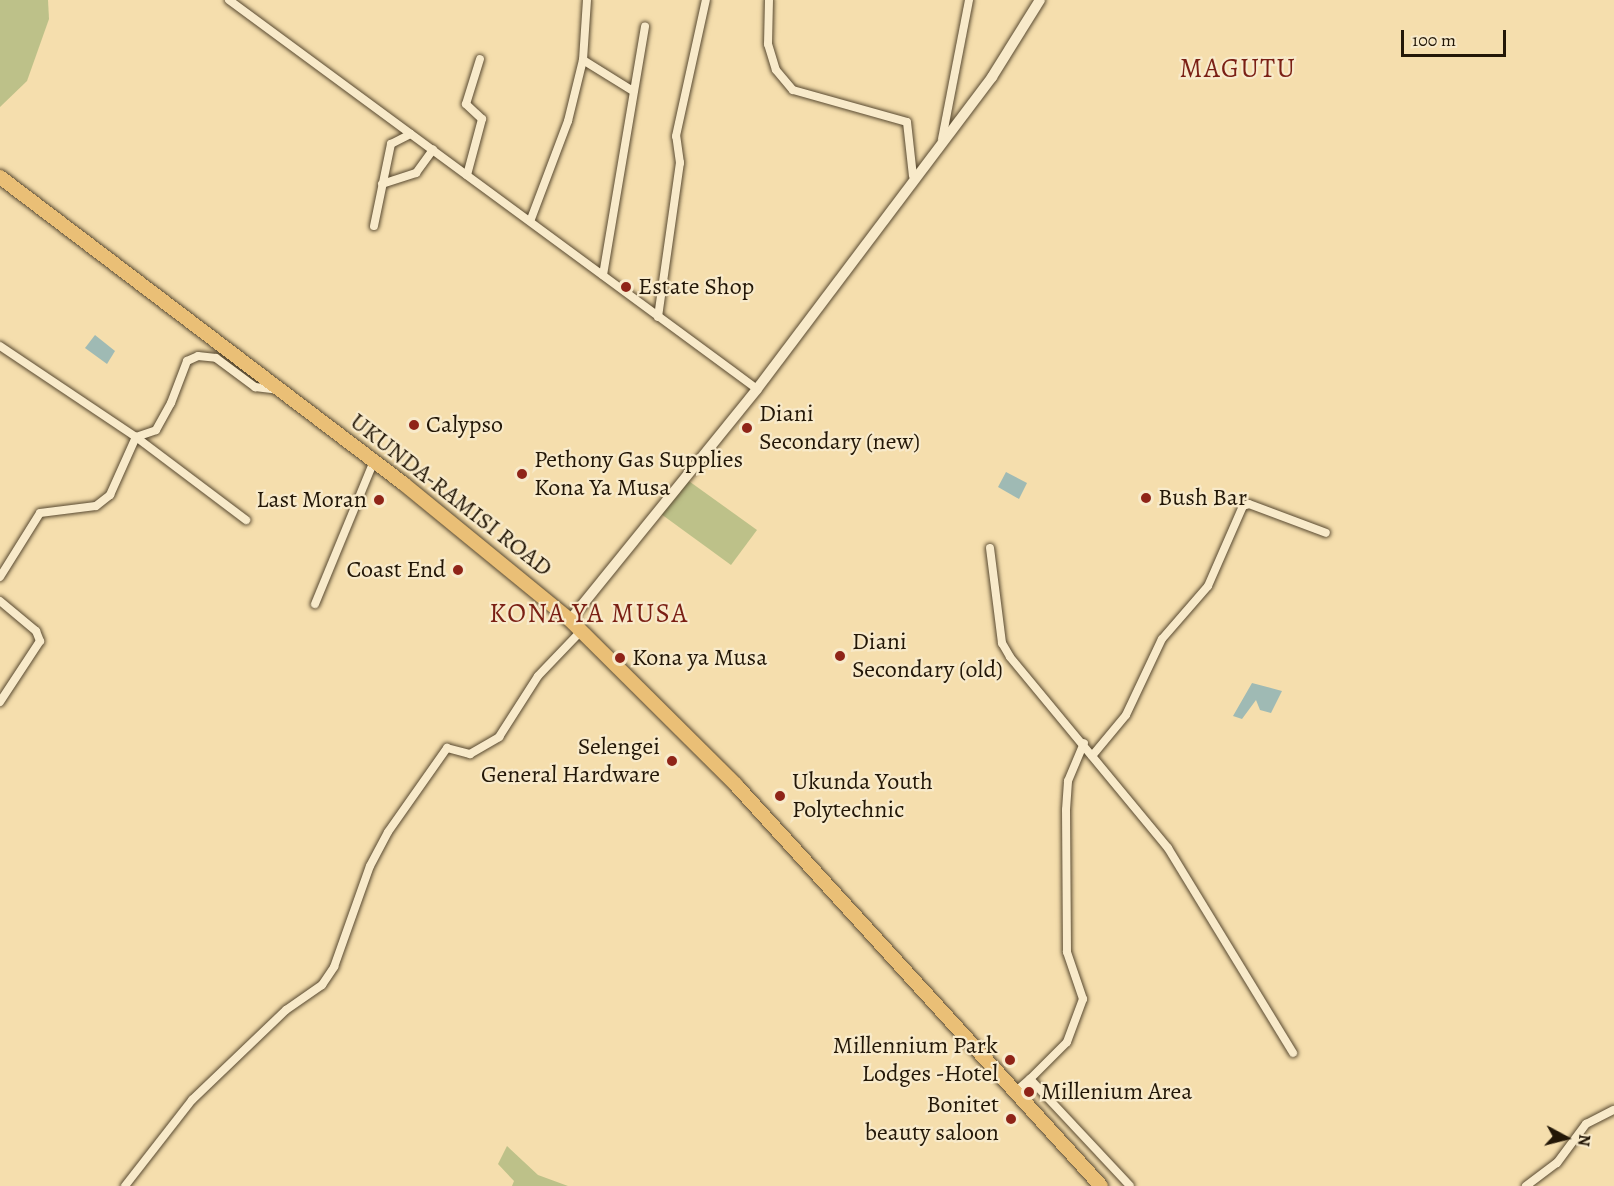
<!DOCTYPE html>
<style>
body{margin:0}
#map{position:relative;width:1614px;height:1186px;overflow:hidden;background:#f5dead;font-family:Alegreya,serif}
div>[style]{position:absolute}
.green>*{inset:0;background:#bdc189}
.water>*{inset:0;background:#9fbab4}
.roads{filter:drop-shadow(0 0 2px #584930) drop-shadow(0 0 2px #584930)}
.minor>*{height:8px;margin:-4px;padding:0 4px;transform-origin:4px;border-radius:4px;background:#f8eaca}
.tertiary>*{height:10px;margin:-5px;padding:0 5px;transform-origin:5px;border-radius:5px;background:#f8eaca}
.trunk>*{height:14px;margin:-7px;padding:0 7px;transform-origin:7px;border-radius:7px;background:#eabf76}
.dots>*{width:16px;height:16px;translate:-50% -50%;box-sizing:border-box;border:3px solid #f8eaca;border-radius:50%}
span{translate:-50% -50%;white-space:nowrap;text-align:center;line-height:1.15;-webkit-text-stroke:4.5px #f8eaca;paint-order:stroke}
.poi-label{font-size:24px;color:#231707}
.left{translate:0 -50%;text-align:left}
.right{translate:-100% -50%;text-align:right}
.street-label{font-size:24px;color:#231707}
.quarter-label{font-size:27px;color:#7a1f14;letter-spacing:1.5px}
.north{position:absolute;left:1536px;top:1108px;width:60px;height:60px;-webkit-text-stroke:4px #f8eaca;paint-order:stroke;rotate:97deg;font-size:16px;font-weight:700;line-height:24px;text-align:center;color:#231707}
.north::after{content:'';display:block;margin:auto;width:21px;height:27px;background:#231707;clip-path:polygon(50% 0,100% 100%,50% 72%,0 100%)}
.scale{position:absolute;left:1401px;top:30px;width:105px;height:27px;box-sizing:border-box;border:3px solid #231707;border-top:0;padding-left:8px;font-size:18px;line-height:21px;white-space:nowrap;color:#231707;-webkit-text-stroke:4px #f8eaca;paint-order:stroke}
</style>
<div id="map">
<div class="green">
<i style="clip-path:polygon(0 0,48px 0,49px 19px,27px 81px,0 107px)"></i>
<i style="clip-path:polygon(686px 479px,757px 530px,731px 565px,661px 514px)"></i>
<i style="clip-path:polygon(507px 1146px,538px 1175px,568px 1186px,512px 1186px,514px 1181px,498px 1164px)"></i>
</div>
<div class="water">
<i style="clip-path:polygon(95px 335px,115px 351px,107px 364px,85px 348px)"></i>
<i style="clip-path:polygon(1006px 472px,1027px 483px,1019px 499px,998px 487px)"></i>
<i style="clip-path:polygon(1252px 683px,1282px 691px,1271px 713px,1260px 710px,1256px 700px,1242px 719px,1233px 716px)"></i>
</div>
<div class="roads">
<div class="minor">
<i style="left:229px;top:0;width:656px;rotate:36.38deg"></i>
<i style="left:769px;top:0;width:44px;rotate:91.3deg"></i>
<i style="left:768px;top:44px;width:27px;rotate:73deg"></i>
<i style="left:776px;top:70px;width:26px;rotate:50deg"></i>
<i style="left:793px;top:90px;width:118px;rotate:15.7deg"></i>
<i style="left:907px;top:122px;width:54px;rotate:83.7deg"></i>
<i style="left:583px;top:60px;width:59px;rotate:31.8deg"></i>
<i style="left:942px;top:139px;width:142px;rotate:-79deg"></i>
<i style="left:467px;top:175px;width:58px;rotate:-75deg"></i>
<i style="left:482px;top:119px;width:22px;rotate:-137deg"></i>
<i style="left:466px;top:104px;width:47px;rotate:-72.7deg"></i>
<i style="left:382px;top:184px;width:36px;rotate:-18deg"></i>
<i style="left:416px;top:173px;width:29px;rotate:-54deg"></i>
<i style="left:531px;top:219px;width:105px;rotate:-69.3deg"></i>
<i style="left:568px;top:121px;width:63px;rotate:-76.2deg"></i>
<i style="left:583px;top:60px;width:60px;rotate:-86.2deg"></i>
<i style="left:374px;top:226px;width:84px;rotate:-78.3deg"></i>
<i style="left:391px;top:144px;width:22px;rotate:-27deg"></i>
<i style="left:603px;top:275px;width:252px;rotate:-80.4deg"></i>
<i style="left:658px;top:317px;width:156px;rotate:-81.9deg"></i>
<i style="left:680px;top:163px;width:27px;rotate:-98deg"></i>
<i style="left:676px;top:136px;width:139px;rotate:-77.6deg"></i>
<i style="left:0;top:346px;width:164px;rotate:33.8deg"></i>
<i style="left:136px;top:437px;width:138px;rotate:37deg"></i>
<i style="left:990px;top:548px;width:96px;rotate:82.8deg"></i>
<i style="left:1002px;top:643px;width:16px;rotate:60deg"></i>
<i style="left:1010px;top:657px;width:248px;rotate:50.4deg"></i>
<i style="left:1168px;top:848px;width:240px;rotate:58.6deg"></i>
<i style="left:0;top:577px;width:75px;rotate:-58deg"></i>
<i style="left:40px;top:513px;width:56px;rotate:-7.1deg"></i>
<i style="left:96px;top:506px;width:18px;rotate:-38deg"></i>
<i style="left:110px;top:495px;width:64px;rotate:-65.9deg"></i>
<i style="left:136px;top:437px;width:21px;rotate:-19deg"></i>
<i style="left:156px;top:430px;width:31px;rotate:-61deg"></i>
<i style="left:171px;top:403px;width:45px;rotate:-69.1deg"></i>
<i style="left:187px;top:361px;width:12px;rotate:-24deg"></i>
<i style="left:198px;top:356px;width:18px;rotate:6deg"></i>
<i style="left:216px;top:358px;width:49px;rotate:36.6deg"></i>
<i style="left:255px;top:387px;width:23px;rotate:7deg"></i>
<i style="left:0;top:601px;width:47px;rotate:39.8deg"></i>
<i style="left:36px;top:631px;width:11px;rotate:68deg"></i>
<i style="left:40px;top:641px;width:73px;rotate:123.3deg"></i>
<i style="left:315px;top:604px;width:155px;rotate:-67.6deg"></i>
<i style="left:1092px;top:756px;width:53px;rotate:-50.3deg"></i>
<i style="left:1126px;top:715px;width:84px;rotate:-64.7deg"></i>
<i style="left:1162px;top:639px;width:70px;rotate:-49deg"></i>
<i style="left:1208px;top:586px;width:87px;rotate:-66.4deg"></i>
<i style="left:1243px;top:506px;width:6px;rotate:-18deg"></i>
<i style="left:1249px;top:504px;width:82px;rotate:20.6deg"></i>
<i style="left:1030px;top:1079px;width:52px;rotate:-45deg"></i>
<i style="left:1067px;top:1042px;width:46px;rotate:-69.6deg"></i>
<i style="left:1083px;top:999px;width:50px;rotate:-108.8deg"></i>
<i style="left:1067px;top:952px;width:142px;rotate:-90.4deg"></i>
<i style="left:1066px;top:810px;width:29px;rotate:-86deg"></i>
<i style="left:1068px;top:781px;width:41px;rotate:-67.2deg"></i>
<i style="left:1015px;top:1092px;width:20px;rotate:-41deg"></i>
<i style="left:1030px;top:1079px;width:146px;rotate:46.9deg"></i>
<i style="left:125px;top:1186px;width:109px;rotate:-52.1deg"></i>
<i style="left:192px;top:1100px;width:130px;rotate:-43.8deg"></i>
<i style="left:286px;top:1010px;width:44px;rotate:-34.8deg"></i>
<i style="left:322px;top:985px;width:22px;rotate:-56deg"></i>
<i style="left:334px;top:967px;width:107px;rotate:-70.4deg"></i>
<i style="left:370px;top:866px;width:38px;rotate:-62deg"></i>
<i style="left:388px;top:832px;width:103px;rotate:-54.9deg"></i>
<i style="left:447px;top:748px;width:24px;rotate:15deg"></i>
<i style="left:470px;top:754px;width:34px;rotate:-30deg"></i>
<i style="left:499px;top:737px;width:72px;rotate:-57.4deg"></i>
<i style="left:538px;top:676px;width:62px;rotate:-46.3deg"></i>
<i style="left:1526px;top:1186px;width:39px;rotate:-37deg"></i>
<i style="left:1557px;top:1163px;width:49px;rotate:-53.4deg"></i>
<i style="left:1586px;top:1124px;width:31px;rotate:-27deg"></i>
</div>
<div class="tertiary">
<i style="left:570px;top:620px;width:297px;rotate:-51deg"></i>
<i style="left:757px;top:389px;width:391px;rotate:-53deg"></i>
<i style="left:992px;top:77px;width:91px;rotate:-58.1deg"></i>
</div>
<div class="trunk">
<i style="left:0;top:177px;width:507px;rotate:37.23deg"></i>
<i style="left:404px;top:484px;width:215px;rotate:39.3deg"></i>
<i style="left:570px;top:620px;width:234px;rotate:44.8deg"></i>
<i style="left:736px;top:785px;width:542px;rotate:47.69deg"></i>
</div>
</div>
<div class="dots">
<i style="left:626px;top:287px;background:#8f2418"></i>
<i style="left:414px;top:425px;background:#8f2418"></i>
<i style="left:747px;top:428px;background:#8f2418"></i>
<i style="left:522px;top:474px;background:#8f2418"></i>
<i style="left:1146px;top:498px;background:#8f2418"></i>
<i style="left:379px;top:500px;background:#8f2418"></i>
<i style="left:458px;top:570px;background:#8f2418"></i>
<i style="left:840px;top:656px;background:#8f2418"></i>
<i style="left:620px;top:658px;background:#8f2418"></i>
<i style="left:672px;top:761px;background:#8f2418"></i>
<i style="left:780px;top:796px;background:#8f2418"></i>
<i style="left:1010px;top:1060px;background:#8f2418"></i>
<i style="left:1029px;top:1092px;background:#8f2418"></i>
<i style="left:1011px;top:1119px;background:#8f2418"></i>
</div>
<div class="poi-label">
<span class="left" style="left:638px;top:287px">Estate Shop</span>
<span class="left" style="left:759px;top:428px">Diani<br>Secondary (new)</span>
<span class="left" style="left:426px;top:425px">Calypso</span>
<span class="left" style="left:534px;top:474px">Pethony Gas Supplies<br>Kona Ya Musa</span>
<span class="left" style="left:1158px;top:498px">Bush Bar</span>
<span class="right" style="left:367px;top:500px">Last Moran</span>
<span class="right" style="left:446px;top:570px">Coast End</span>
<span class="left" style="left:852px;top:656px">Diani<br>Secondary (old)</span>
<span class="left" style="left:632px;top:658px">Kona ya Musa</span>
<span class="right" style="left:660px;top:761px">Selengei<br>General Hardware</span>
<span class="left" style="left:792px;top:796px">Ukunda Youth<br>Polytechnic</span>
<span class="right" style="left:998px;top:1060px">Millennium Park<br>Lodges -Hotel</span>
<span class="left" style="left:1041px;top:1092px">Millenium Area</span>
<span class="right" style="left:999px;top:1119px">Bonitet<br>beauty saloon</span>
</div>
<div class="street-label">
<span style="left:451px;top:495px;rotate:38deg">UKUNDA-RAMISI ROAD</span>
</div>
<div class="quarter-label">
<span style="left:1238px;top:69px">MAGUTU</span>
<span style="left:589px;top:614px">KONA YA MUSA</span>
</div>
<div class="north">N</div>
<div class="scale">100 m</div>
</div>
